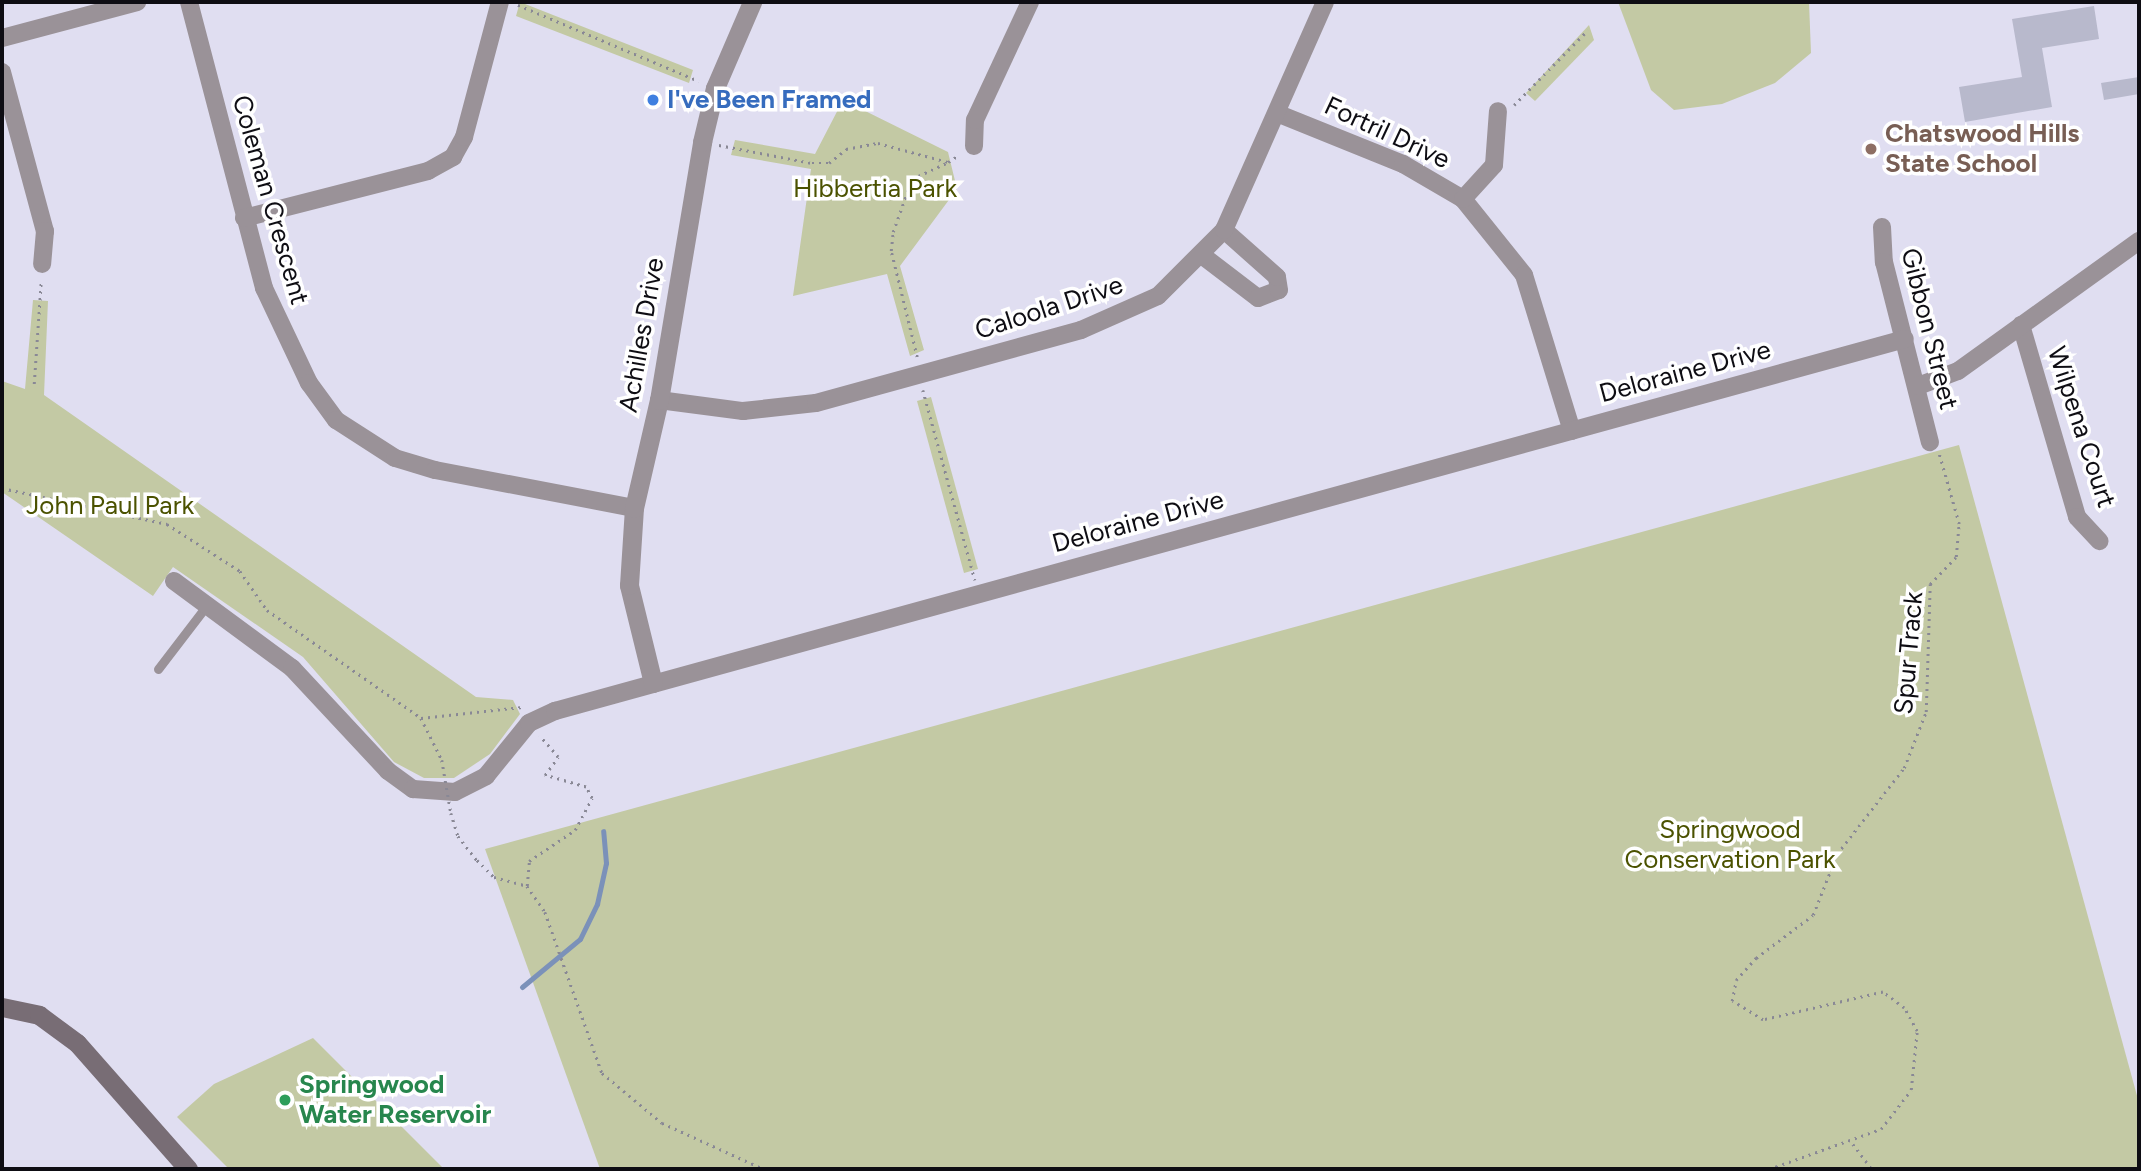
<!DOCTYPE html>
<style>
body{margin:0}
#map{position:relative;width:2141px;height:1171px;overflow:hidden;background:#e0def1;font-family:Figtree,sans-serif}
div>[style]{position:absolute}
.green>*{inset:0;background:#c3c9a4}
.stream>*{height:5px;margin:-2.5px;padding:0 2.5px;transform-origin:2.5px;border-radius:2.5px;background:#7b91b9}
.building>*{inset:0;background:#b8b9cc}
.path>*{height:2.5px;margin-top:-1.25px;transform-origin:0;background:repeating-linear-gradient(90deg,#898895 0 2px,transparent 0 7px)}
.service>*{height:9px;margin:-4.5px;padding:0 4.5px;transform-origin:4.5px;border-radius:4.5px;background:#9a9298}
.minor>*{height:18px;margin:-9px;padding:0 9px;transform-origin:9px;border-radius:9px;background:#9a9298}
.tertiary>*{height:19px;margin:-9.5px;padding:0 9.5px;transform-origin:9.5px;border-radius:9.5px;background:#9a9298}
.secondary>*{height:19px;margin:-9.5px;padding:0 9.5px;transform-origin:9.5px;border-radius:9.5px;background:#786d75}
.path-bridge>*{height:2.5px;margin-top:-1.25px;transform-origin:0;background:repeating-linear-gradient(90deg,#898895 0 2px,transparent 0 7px)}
.dots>*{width:19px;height:19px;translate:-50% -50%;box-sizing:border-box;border:4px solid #fff;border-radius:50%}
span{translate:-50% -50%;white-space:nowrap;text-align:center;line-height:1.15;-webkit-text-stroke:7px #fff;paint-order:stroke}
.shop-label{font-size:26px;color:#366cbe;font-weight:700}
.left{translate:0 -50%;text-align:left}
.street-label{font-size:26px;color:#0e0d13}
.education-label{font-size:26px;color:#785e54;font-weight:700}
.park-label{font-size:26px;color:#4b5200}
.leisure-label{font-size:26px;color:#27864d;font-weight:700}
.frame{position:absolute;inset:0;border:4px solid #0e0d13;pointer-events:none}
</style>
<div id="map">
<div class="green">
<i style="clip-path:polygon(520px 2px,693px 70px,689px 83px,516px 16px)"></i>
<i style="clip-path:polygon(1618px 2px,1809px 2px,1811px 53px,1775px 83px,1722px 104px,1674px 110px,1651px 90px)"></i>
<i style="clip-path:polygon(1589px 25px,1594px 40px,1535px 101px,1526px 93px)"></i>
<i style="clip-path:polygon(843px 100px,948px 152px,957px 189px,900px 266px,924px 350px,910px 356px,887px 274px,793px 296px,811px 169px,731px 155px,735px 140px,815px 154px)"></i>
<i style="clip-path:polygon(33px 300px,48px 301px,44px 395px,476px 697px,513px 700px,520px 714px,490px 754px,454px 778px,424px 778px,394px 762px,303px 657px,173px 567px,153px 596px,2px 492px,2px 381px,25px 389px)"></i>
<i style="clip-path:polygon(931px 397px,978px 569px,964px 573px,917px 401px)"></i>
<i style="clip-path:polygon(1959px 445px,2139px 1103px,2139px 1169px,600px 1169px,485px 849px)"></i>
<i style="clip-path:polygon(313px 1038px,444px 1169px,229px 1169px,177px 1117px,214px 1084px)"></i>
</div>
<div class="stream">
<i style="left:522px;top:987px;width:75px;rotate:-39.6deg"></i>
<i style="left:580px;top:939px;width:39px;rotate:-64deg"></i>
<i style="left:597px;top:904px;width:42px;rotate:-77.6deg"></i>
<i style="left:606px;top:863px;width:32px;rotate:-95deg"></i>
</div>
<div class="building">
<i style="clip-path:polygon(2094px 6px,2099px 39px,2042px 48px,2052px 107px,1965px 122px,1959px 87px,2022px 77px,2012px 19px)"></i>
<i style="clip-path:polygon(2139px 77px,2139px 94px,2104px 100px,2101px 83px)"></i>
</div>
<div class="path">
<i style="left:518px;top:5px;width:196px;rotate:22.8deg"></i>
<i style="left:1514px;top:105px;width:105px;rotate:-45.4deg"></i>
<i style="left:719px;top:145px;width:95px;rotate:11deg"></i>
<i style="left:812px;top:163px;width:17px"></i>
<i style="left:829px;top:163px;width:22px;rotate:-39deg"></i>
<i style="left:846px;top:149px;width:33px;rotate:-11deg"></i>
<i style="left:878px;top:143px;width:73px;rotate:15.2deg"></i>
<i style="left:948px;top:162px;width:13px;rotate:-32deg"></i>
<i style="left:917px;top:357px;width:109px;rotate:-103.8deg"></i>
<i style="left:891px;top:251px;width:19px;rotate:-84deg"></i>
<i style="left:893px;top:232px;width:56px;rotate:-70.3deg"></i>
<i style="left:912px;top:179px;width:40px;rotate:-25deg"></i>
<i style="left:34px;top:384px;width:103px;rotate:-86.1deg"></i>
<i style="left:923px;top:390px;width:197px;rotate:74.7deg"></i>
<i style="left:2px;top:488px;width:169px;rotate:12.3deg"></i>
<i style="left:167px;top:524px;width:87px;rotate:32.8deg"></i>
<i style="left:240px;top:571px;width:47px;rotate:55.3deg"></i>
<i style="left:267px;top:610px;width:188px;rotate:35deg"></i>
<i style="left:421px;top:718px;width:47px;rotate:63.4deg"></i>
<i style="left:421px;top:718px;width:102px;rotate:-6.2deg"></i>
<i style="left:451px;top:813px;width:24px;rotate:73deg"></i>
<i style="left:458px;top:836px;width:31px;rotate:52deg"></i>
<i style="left:477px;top:860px;width:24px;rotate:45deg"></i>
<i style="left:494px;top:877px;width:34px;rotate:15deg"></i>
<i style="left:527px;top:886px;width:32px;rotate:55deg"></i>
<i style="left:545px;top:912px;width:171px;rotate:70.5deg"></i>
<i style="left:602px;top:1073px;width:78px;rotate:39.8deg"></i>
<i style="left:662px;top:1123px;width:112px;rotate:24.3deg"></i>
<i style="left:527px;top:886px;width:25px;rotate:-85deg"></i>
<i style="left:529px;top:861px;width:55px;rotate:-34deg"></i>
<i style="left:575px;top:830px;width:36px;rotate:-62deg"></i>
<i style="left:592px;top:798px;width:13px;rotate:-119deg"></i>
<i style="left:586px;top:787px;width:43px;rotate:-163.7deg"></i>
<i style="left:545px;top:775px;width:22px;rotate:-54deg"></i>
<i style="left:558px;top:757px;width:28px;rotate:-131deg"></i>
<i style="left:1853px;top:1144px;width:31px;rotate:53deg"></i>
<i style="left:1769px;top:1169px;width:119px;rotate:-19.7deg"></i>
<i style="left:1881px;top:1129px;width:49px;rotate:-52.4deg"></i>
<i style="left:1911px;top:1090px;width:59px;rotate:-84.2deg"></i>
<i style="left:1917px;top:1031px;width:26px;rotate:-119deg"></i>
<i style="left:1904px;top:1008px;width:26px;rotate:-143deg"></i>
<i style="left:1883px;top:992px;width:123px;rotate:166.9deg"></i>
<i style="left:1763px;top:1020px;width:36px;rotate:-148deg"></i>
<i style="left:1732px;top:1001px;width:21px;rotate:-79deg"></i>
<i style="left:1736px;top:980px;width:30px;rotate:-48deg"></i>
<i style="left:1756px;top:958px;width:71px;rotate:-37deg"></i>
<i style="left:1813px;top:915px;width:66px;rotate:-68.5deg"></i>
<i style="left:1837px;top:854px;width:109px;rotate:-52.1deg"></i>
<i style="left:1904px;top:768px;width:60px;rotate:-68.6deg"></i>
<i style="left:1926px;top:712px;width:128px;rotate:-88.2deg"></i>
<i style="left:1930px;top:584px;width:37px;rotate:-46deg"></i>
<i style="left:1956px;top:557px;width:33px;rotate:-85deg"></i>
<i style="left:1959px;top:524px;width:73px;rotate:-105.9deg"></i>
</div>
<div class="service">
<i style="left:158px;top:669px;width:81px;rotate:-52.6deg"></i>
</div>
<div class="minor">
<i style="left:189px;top:2px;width:296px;rotate:75.3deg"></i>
<i style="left:264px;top:288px;width:105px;rotate:64.7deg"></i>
<i style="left:309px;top:383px;width:46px;rotate:53.9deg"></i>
<i style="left:336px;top:420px;width:70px;rotate:32.8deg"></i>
<i style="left:395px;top:458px;width:42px;rotate:16.7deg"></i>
<i style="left:435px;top:470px;width:203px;rotate:10.8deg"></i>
<i style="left:2px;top:38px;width:140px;rotate:-14.9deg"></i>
<i style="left:2px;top:72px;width:165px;rotate:74.9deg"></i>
<i style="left:45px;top:231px;width:33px;rotate:95deg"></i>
<i style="left:1279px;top:114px;width:134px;rotate:22deg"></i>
<i style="left:1403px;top:164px;width:69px;rotate:30.3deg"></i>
<i style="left:1463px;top:199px;width:97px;rotate:51.2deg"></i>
<i style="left:1524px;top:275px;width:163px;rotate:72.9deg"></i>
<i style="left:974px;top:146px;width:26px;rotate:-88deg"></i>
<i style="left:975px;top:120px;width:130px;rotate:-65deg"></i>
<i style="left:1463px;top:199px;width:46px;rotate:-47.6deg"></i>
<i style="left:1494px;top:165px;width:54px;rotate:-85.8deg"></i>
<i style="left:244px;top:218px;width:190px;rotate:-14.3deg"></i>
<i style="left:428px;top:171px;width:29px;rotate:-29deg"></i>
<i style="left:453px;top:157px;width:23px;rotate:-61deg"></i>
<i style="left:464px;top:137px;width:140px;rotate:-75.1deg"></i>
<i style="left:1882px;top:227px;width:35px;rotate:87deg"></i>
<i style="left:1884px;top:262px;width:186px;rotate:75.7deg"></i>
<i style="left:1203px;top:256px;width:69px;rotate:37.4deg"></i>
<i style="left:1258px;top:298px;width:22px;rotate:-21deg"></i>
<i style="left:1279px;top:290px;width:13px;rotate:-99deg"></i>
<i style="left:1277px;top:277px;width:71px;rotate:-138.4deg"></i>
<i style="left:2021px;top:325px;width:200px;rotate:73.7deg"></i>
<i style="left:2077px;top:517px;width:33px;rotate:47deg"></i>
<i style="left:1918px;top:386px;width:43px;rotate:-20.6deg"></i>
<i style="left:1958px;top:371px;width:223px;rotate:-35.7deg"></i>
<i style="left:659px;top:400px;width:85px;rotate:7.5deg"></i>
<i style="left:743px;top:411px;width:73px;rotate:-6.3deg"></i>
<i style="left:816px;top:403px;width:275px;rotate:-15.4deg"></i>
<i style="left:1081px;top:330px;width:84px;rotate:-23.8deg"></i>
<i style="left:1158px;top:296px;width:93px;rotate:-45deg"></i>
<i style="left:1224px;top:230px;width:249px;rotate:-66.1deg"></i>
<i style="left:174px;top:581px;width:147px;rotate:36.4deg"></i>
<i style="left:292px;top:668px;width:141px;rotate:47deg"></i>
<i style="left:388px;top:771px;width:31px;rotate:36deg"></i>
<i style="left:413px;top:789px;width:42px;rotate:4.1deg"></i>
<i style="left:455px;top:792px;width:35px;rotate:-27deg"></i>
<i style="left:486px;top:776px;width:68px;rotate:-50.9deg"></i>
<i style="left:529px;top:723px;width:29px;rotate:-25deg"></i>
<i style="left:555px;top:711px;width:1400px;rotate:-15.41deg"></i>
</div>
<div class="tertiary">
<i style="left:653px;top:683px;width:101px;rotate:-103.8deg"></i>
<i style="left:629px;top:585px;width:77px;rotate:-86.3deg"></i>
<i style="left:634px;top:508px;width:111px;rotate:-77deg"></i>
<i style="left:659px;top:400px;width:262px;rotate:-80.5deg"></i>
<i style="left:702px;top:142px;width:56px;rotate:-76.5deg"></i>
<i style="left:715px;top:88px;width:94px;rotate:-66.7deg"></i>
</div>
<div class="secondary">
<i style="left:2px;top:1007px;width:38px;rotate:12deg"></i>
<i style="left:39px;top:1015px;width:47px;rotate:36.4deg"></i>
<i style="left:77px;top:1043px;width:168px;rotate:48.6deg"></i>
</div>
<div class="path-bridge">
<i style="left:442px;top:760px;width:54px;rotate:80.4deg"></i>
</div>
<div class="dots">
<i style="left:653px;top:100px;background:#3f7fe0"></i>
<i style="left:1871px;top:149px;background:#8d6e63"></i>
<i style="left:285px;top:1100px;background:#2e9e5b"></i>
</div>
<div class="shop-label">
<span class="left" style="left:667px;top:100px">I've Been Framed</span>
</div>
<div class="street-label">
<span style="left:1387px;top:133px;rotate:25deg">Fortril Drive</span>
<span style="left:270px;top:200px;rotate:74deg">Coleman Crescent</span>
<span style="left:1049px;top:308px;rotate:-18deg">Caloola Drive</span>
<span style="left:1929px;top:329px;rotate:76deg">Gibbon Street</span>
<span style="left:642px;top:335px;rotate:-80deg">Achilles Drive</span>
<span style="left:1685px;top:372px;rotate:-15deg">Deloraine Drive</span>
<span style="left:2081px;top:427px;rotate:72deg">Wilpena Court</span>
<span style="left:1138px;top:522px;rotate:-15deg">Deloraine Drive</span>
<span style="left:1909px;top:653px;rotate:-85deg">Spur Track</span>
</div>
<div class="education-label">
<span class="left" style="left:1885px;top:149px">Chatswood Hills<br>State School</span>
</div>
<div class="park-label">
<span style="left:875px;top:189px">Hibbertia Park</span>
<span style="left:110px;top:506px">John Paul Park</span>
<span style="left:1730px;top:845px">Springwood<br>Conservation Park</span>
</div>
<div class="leisure-label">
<span class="left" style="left:299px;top:1100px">Springwood<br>Water Reservoir</span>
</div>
<div class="frame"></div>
</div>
